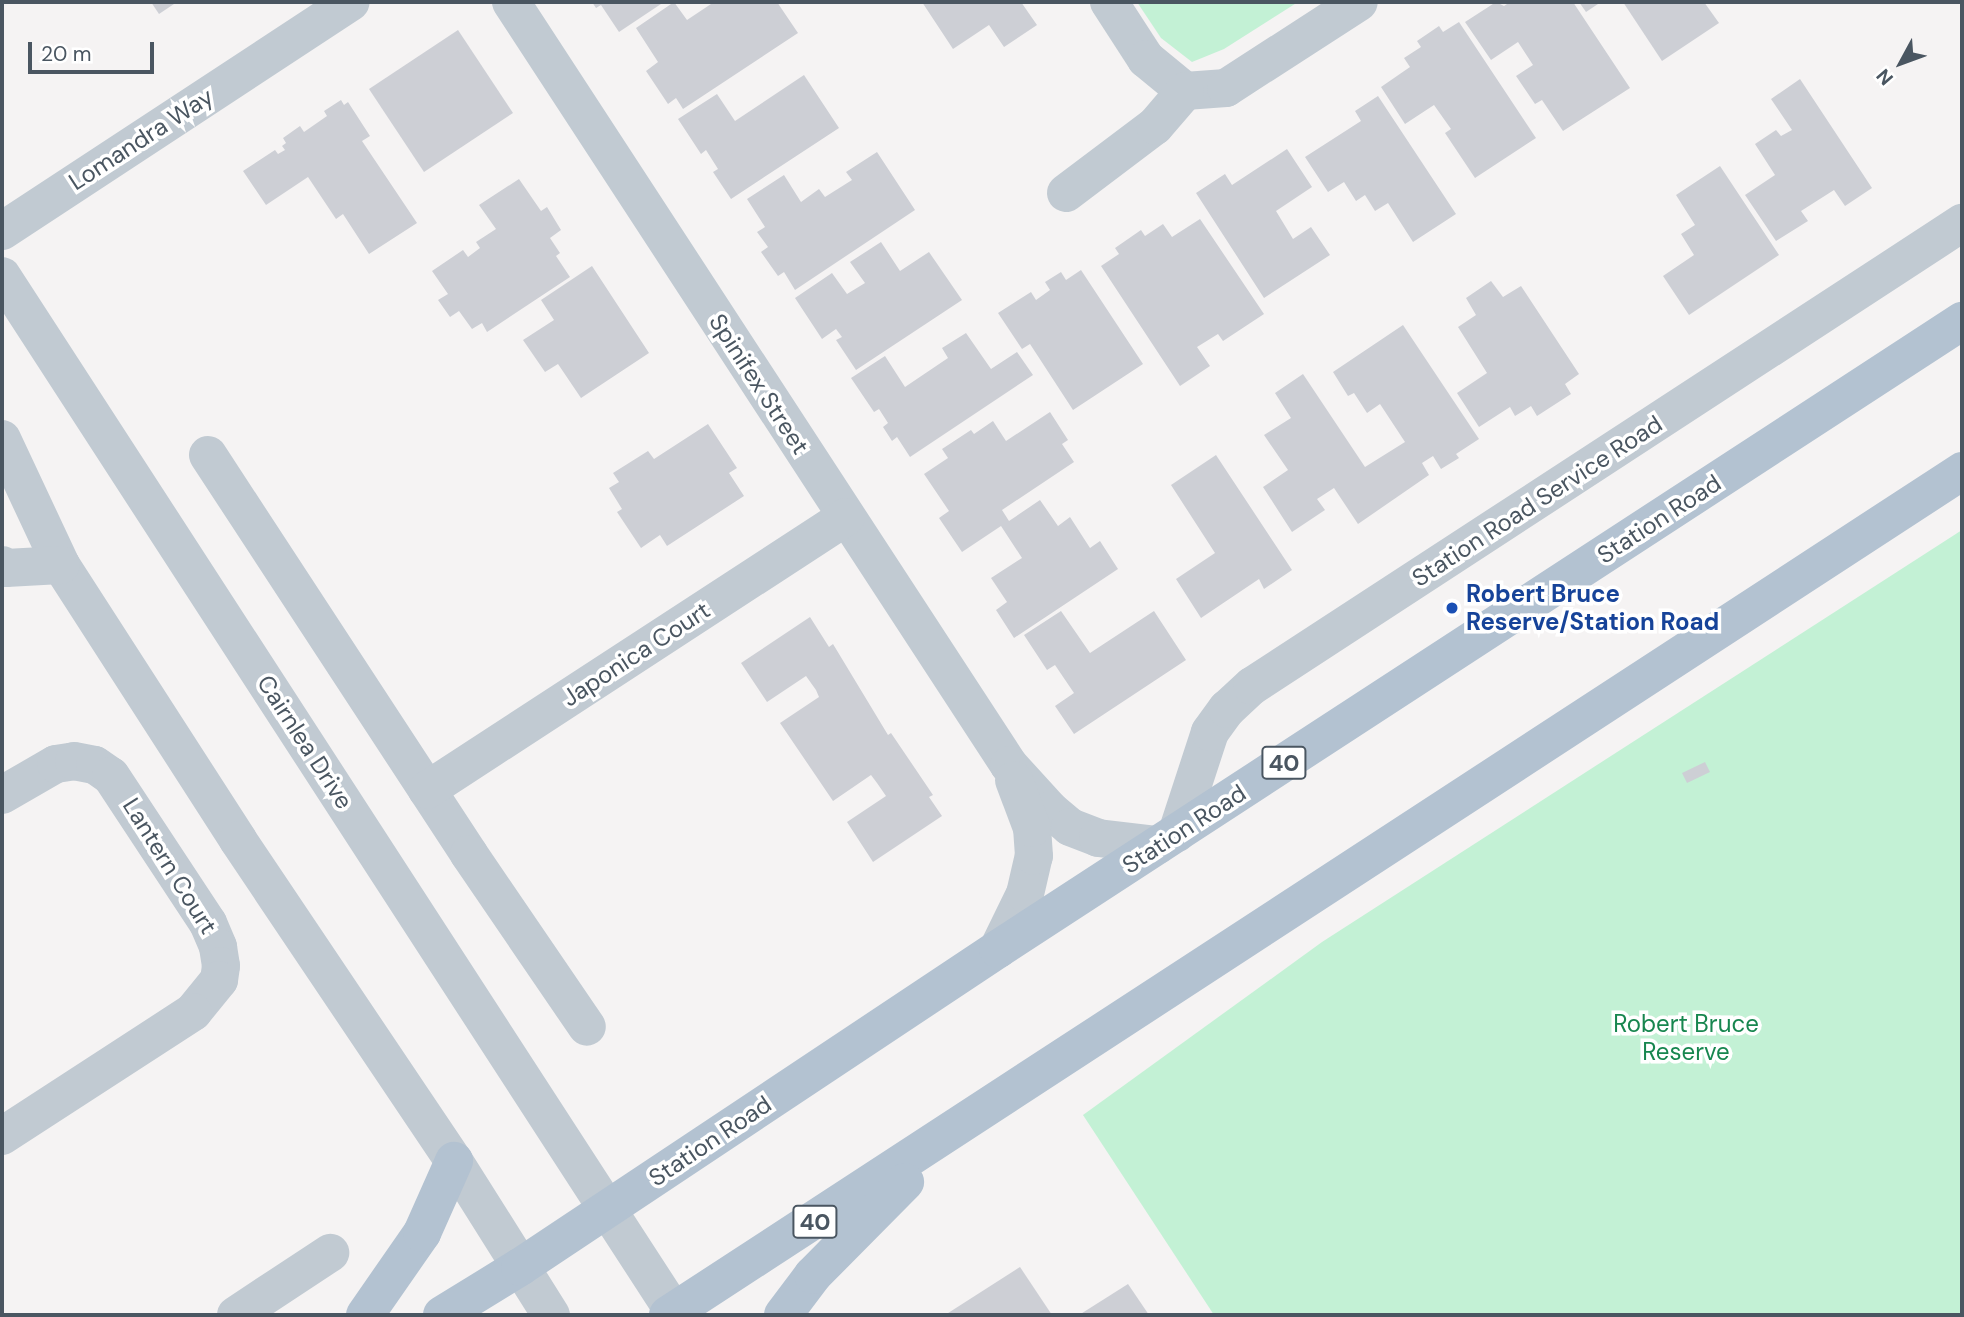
<!DOCTYPE html>
<style>
body{margin:0}
#map{position:relative;width:1964px;height:1317px;overflow:hidden;background:#f5f3f3;font-family:"DM Sans",sans-serif}
div>[style]{position:absolute}
.green>*{inset:0;background:#c3f1d5}
.building>*{inset:0;background:#cdcfd5}
.minor>*{height:38px;margin:-19px;padding:0 19px;transform-origin:19px;border-radius:19px;background:#c1cad2}
.major>*{height:38px;margin:-19px;padding:0 19px;transform-origin:19px;border-radius:19px;background:#b3c2d1}
.dots>*{width:19px;height:19px;translate:-50% -50%;box-sizing:border-box;border:4px solid #fff;border-radius:50%}
span{translate:-50% -50%;white-space:nowrap;text-align:center;line-height:1.15;-webkit-text-stroke:7px #fff;paint-order:stroke}
.shield-label span{padding:2px 5px;background:#fff;border:2px solid;border-radius:5px;-webkit-text-stroke-width:0}
.shield-label{font-size:23px;color:#4a5661;font-weight:700}
.street-label{font-size:24px;color:#4a5661}
.transit-label{font-size:24px;color:#164399;font-weight:700}
.left{translate:0 -50%;text-align:left}
.park-label{font-size:24px;color:#17864f}
.frame{position:absolute;inset:0;border:4px solid #4a5661;pointer-events:none}
.north{position:absolute;left:1866px;top:28px;width:70px;height:70px;-webkit-text-stroke:5px #fff;paint-order:stroke;rotate:229deg;font-size:19px;font-weight:700;line-height:28px;text-align:center;color:#4a5661}
.north::after{content:'';display:block;margin:auto;width:24px;height:32px;background:#4a5661;clip-path:polygon(50% 0,100% 100%,50% 72%,0 100%)}
.scale{position:absolute;left:28px;top:42px;width:126px;height:32px;box-sizing:border-box;border:4px solid #4a5661;border-top:0;padding-left:9px;font-size:21px;line-height:24px;white-space:nowrap;color:#4a5661;-webkit-text-stroke:5px #fff;paint-order:stroke}
</style>
<div id="map">
<div class="green">
<i style="clip-path:polygon(1137px 2px,1298px 2px,1224px 49px,1192px 62px,1161px 38px)"></i>
<i style="clip-path:polygon(1962px 530px,1962px 1315px,1214px 1315px,1083px 1115px,1322px 942px)"></i>
</div>
<div class="building">
<i style="clip-path:polygon(151px 2px,177px 2px,159px 14px)"></i>
<i style="clip-path:polygon(592px 2px,664px 2px,619px 32px,601px 5px,596px 8px)"></i>
<i style="clip-path:polygon(674px 2px,687px 20px,714px 2px,777px 2px,798px 33px,683px 109px,676px 98px,668px 104px,646px 71px,658px 62px,636px 28px)"></i>
<i style="clip-path:polygon(922px 2px,1021px 2px,1037px 25px,1004px 47px,989px 25px,953px 49px)"></i>
<i style="clip-path:polygon(1496px 2px,1504px 6px,1510px 2px,1573px 2px,1630px 88px,1563px 131px,1542px 100px,1535px 104px,1516px 76px,1533px 65px,1518px 42px,1491px 60px,1465px 22px)"></i>
<i style="clip-path:polygon(1579px 2px,1601px 2px,1586px 12px)"></i>
<i style="clip-path:polygon(1623px 2px,1704px 2px,1719px 23px,1662px 61px)"></i>
<i style="clip-path:polygon(1459px 22px,1536px 138px,1475px 178px,1445px 133px,1451px 129px,1434px 105px,1405px 124px,1381px 87px,1410px 67px,1404px 58px,1421px 47px,1417px 41px,1439px 26px,1443px 32px)"></i>
<i style="clip-path:polygon(458px 30px,513px 113px,424px 172px,369px 89px)"></i>
<i style="clip-path:polygon(804px 75px,839px 128px,731px 199px,713px 172px,718px 169px,706px 150px,701px 154px,678px 119px,717px 94px,735px 121px)"></i>
<i style="clip-path:polygon(1800px 79px,1872px 188px,1845px 206px,1834px 190px,1801px 211px,1808px 221px,1776px 241px,1745px 195px,1775px 175px,1755px 144px,1776px 130px,1781px 136px,1792px 130px,1771px 99px)"></i>
<i style="clip-path:polygon(1378px 96px,1456px 214px,1413px 242px,1388px 203px,1375px 211px,1365px 195px,1356px 201px,1344px 182px,1328px 192px,1305px 157px,1361px 121px,1355px 111px)"></i>
<i style="clip-path:polygon(341px 100px,344px 105px,348px 102px,370px 136px,362px 141px,417px 223px,369px 254px,343px 214px,336px 219px,308px 177px,266px 205px,243px 171px,275px 150px,278px 154px,285px 150px,282px 146px,286px 143px,283px 138px,300px 126px,304px 132px,327px 116px,324px 111px)"></i>
<i style="clip-path:polygon(1287px 149px,1312px 187px,1276px 211px,1293px 239px,1311px 227px,1330px 255px,1264px 298px,1196px 193px,1225px 174px,1232px 185px)"></i>
<i style="clip-path:polygon(877px 152px,915px 210px,795px 290px,784px 272px,778px 276px,761px 252px,768px 247px,757px 232px,765px 227px,747px 199px,784px 175px,801px 202px,819px 189px,825px 197px,852px 180px,846px 172px)"></i>
<i style="clip-path:polygon(1720px 166px,1779px 255px,1689px 315px,1663px 276px,1694px 255px,1681px 234px,1695px 225px,1676px 195px)"></i>
<i style="clip-path:polygon(519px 179px,541px 211px,547px 207px,561px 230px,550px 238px,560px 253px,556px 256px,570px 277px,487px 332px,482px 323px,472px 329px,459px 311px,450px 317px,438px 300px,448px 294px,432px 271px,463px 250px,468px 257px,480px 248px,476px 242px,496px 229px,479px 205px)"></i>
<i style="clip-path:polygon(1200px 219px,1264px 314px,1223px 341px,1218px 334px,1197px 347px,1210px 366px,1180px 386px,1101px 266px,1119px 254px,1115px 248px,1141px 230px,1145px 236px,1163px 224px,1172px 237px)"></i>
<i style="clip-path:polygon(881px 242px,900px 271px,929px 252px,962px 300px,856px 370px,836px 340px,842px 337px,836px 329px,822px 339px,795px 298px,832px 273px,847px 294px,865px 283px,850px 262px)"></i>
<i style="clip-path:polygon(592px 266px,649px 353px,581px 398px,558px 364px,545px 372px,523px 340px,554px 320px,541px 300px)"></i>
<i style="clip-path:polygon(1081px 270px,1143px 364px,1073px 410px,1030px 344px,1022px 349px,998px 313px,1031px 292px,1036px 300px,1050px 290px,1045px 282px,1061px 272px,1066px 280px)"></i>
<i style="clip-path:polygon(1491px 281px,1503px 297px,1521px 286px,1579px 374px,1565px 384px,1571px 394px,1537px 416px,1531px 406px,1515px 416px,1510px 407px,1479px 427px,1457px 393px,1487px 373px,1458px 327px,1476px 315px,1466px 298px)"></i>
<i style="clip-path:polygon(1403px 325px,1479px 439px,1456px 454px,1459px 458px,1441px 469px,1433px 456px,1422px 463px,1429px 475px,1358px 524px,1334px 488px,1317px 499px,1325px 510px,1292px 532px,1263px 487px,1288px 470px,1264px 435px,1291px 418px,1275px 393px,1303px 374px,1365px 467px,1405px 442px,1380px 404px,1367px 413px,1354px 393px,1348px 396px,1333px 372px)"></i>
<i style="clip-path:polygon(966px 333px,991px 369px,1017px 352px,1033px 375px,910px 457px,897px 437px,892px 441px,883px 427px,888px 423px,879px 409px,874px 412px,851px 378px,885px 356px,905px 387px,948px 358px,942px 348px)"></i>
<i style="clip-path:polygon(1050px 412px,1068px 440px,1062px 444px,1074px 462px,1002px 510px,1009px 521px,1040px 500px,1058px 526px,1070px 517px,1090px 548px,1100px 541px,1118px 569px,1014px 638px,996px 610px,1007px 602px,991px 578px,1022px 558px,1001px 526px,962px 552px,939px 518px,949px 511px,924px 474px,948px 458px,942px 449px,971px 430px,974px 434px,993px 421px,1006px 441px)"></i>
<i style="clip-path:polygon(708px 424px,737px 468px,729px 473px,744px 496px,667px 546px,660px 535px,641px 548px,617px 512px,622px 509px,609px 488px,619px 482px,613px 473px,648px 451px,654px 459px)"></i>
<i style="clip-path:polygon(1216px 455px,1292px 570px,1264px 589px,1259px 579px,1201px 618px,1176px 579px,1215px 553px,1171px 485px)"></i>
<i style="clip-path:polygon(1061px 611px,1090px 653px,1154px 611px,1186px 660px,1074px 734px,1055px 706px,1074px 693px,1055px 665px,1047px 670px,1024px 635px)"></i>
<i style="clip-path:polygon(810px 617px,829px 647px,833px 644px,888px 735px,891px 733px,910px 761px,933px 795px,929px 797px,942px 816px,873px 862px,847px 822px,886px 796px,877px 783px,871px 775px,833px 801px,780px 723px,819px 697px,816px 690px,806px 676px,767px 702px,741px 663px)"></i>
<i style="clip-path:polygon(1705px 762px,1710px 772px,1687px 783px,1682px 773px)"></i>
<i style="clip-path:polygon(1020px 1267px,1052px 1315px,945px 1315px)"></i>
<i style="clip-path:polygon(1128px 1284px,1149px 1315px,1079px 1315px)"></i>
</div>
<div class="minor">
<i style="left:511px;top:2px;width:911px;rotate:56.87deg"></i>
<i style="left:1009px;top:765px;width:61px;rotate:47.7deg"></i>
<i style="left:1050px;top:810px;width:26px;rotate:40deg"></i>
<i style="left:1070px;top:827px;width:30px;rotate:21deg"></i>
<i style="left:1098px;top:838px;width:60px;rotate:6.7deg"></i>
<i style="left:1109px;top:2px;width:68px;rotate:57deg"></i>
<i style="left:1146px;top:59px;width:50px;rotate:39.4deg"></i>
<i style="left:1185px;top:91px;width:41px;rotate:-4.2deg"></i>
<i style="left:1226px;top:88px;width:158px;rotate:-32.9deg"></i>
<i style="left:1066px;top:193px;width:111px;rotate:-37deg"></i>
<i style="left:1155px;top:126px;width:46px;rotate:-49.4deg"></i>
<i style="left:2px;top:231px;width:417px;rotate:-33.3deg"></i>
<i style="left:2px;top:276px;width:1238px;rotate:57.03deg"></i>
<i style="left:2px;top:439px;width:139px;rotate:64.9deg"></i>
<i style="left:61px;top:565px;width:327px;rotate:57.2deg"></i>
<i style="left:238px;top:840px;width:387px;rotate:56.1deg"></i>
<i style="left:454px;top:1161px;width:182px;rotate:57.8deg"></i>
<i style="left:208px;top:455px;width:477px;rotate:56.8deg"></i>
<i style="left:469px;top:854px;width:209px;rotate:55.7deg"></i>
<i style="left:2px;top:565px;width:5px;rotate:37deg"></i>
<i style="left:6px;top:568px;width:55px;rotate:-3.1deg"></i>
<i style="left:427px;top:790px;width:500px;rotate:-33.09deg"></i>
<i style="left:2px;top:795px;width:62px;rotate:-29.9deg"></i>
<i style="left:56px;top:764px;width:18px;rotate:-9deg"></i>
<i style="left:74px;top:761px;width:21px;rotate:11deg"></i>
<i style="left:95px;top:765px;width:19px;rotate:35deg"></i>
<i style="left:111px;top:776px;width:176px;rotate:56.6deg"></i>
<i style="left:208px;top:923px;width:26px;rotate:67deg"></i>
<i style="left:218px;top:947px;width:19px;rotate:81deg"></i>
<i style="left:221px;top:966px;width:14px;rotate:98deg"></i>
<i style="left:219px;top:980px;width:41px;rotate:129.1deg"></i>
<i style="left:193px;top:1012px;width:228px;rotate:147deg"></i>
<i style="left:1177px;top:833px;width:106px;rotate:-71.9deg"></i>
<i style="left:1210px;top:732px;width:29px;rotate:-54deg"></i>
<i style="left:1227px;top:709px;width:34px;rotate:-43deg"></i>
<i style="left:1252px;top:686px;width:848px;rotate:-33.11deg"></i>
<i style="left:998px;top:949px;width:61px;rotate:-63.9deg"></i>
<i style="left:1025px;top:894px;width:39px;rotate:-77deg"></i>
<i style="left:1034px;top:856px;width:28px;rotate:-94deg"></i>
<i style="left:1032px;top:828px;width:51px;rotate:-110.6deg"></i>
<i style="left:236px;top:1315px;width:113px;rotate:-33.4deg"></i>
</div>
<div class="major">
<i style="left:365px;top:1315px;width:100px;rotate:-55.2deg"></i>
<i style="left:422px;top:1233px;width:79px;rotate:-66deg"></i>
<i style="left:442px;top:1315px;width:92px;rotate:-31.6deg"></i>
<i style="left:520px;top:1267px;width:574px;rotate:-33.63deg"></i>
<i style="left:998px;top:949px;width:1151px;rotate:-33.08deg"></i>
<i style="left:668px;top:1315px;width:1545px;rotate:-33.11deg"></i>
<i style="left:783px;top:1315px;width:50px;rotate:-53.1deg"></i>
<i style="left:813px;top:1275px;width:131px;rotate:-45.3deg"></i>
</div>
<div class="dots">
<i style="left:1452px;top:608px;background:#1a4fb4"></i>
</div>
<div class="shield-label">
<span style="left:1284px;top:763px">40</span>
<span style="left:815px;top:1222px">40</span>
</div>
<div class="street-label">
<span style="left:141px;top:139px;rotate:-33deg">Lomandra Way</span>
<span style="left:759px;top:384px;rotate:57deg">Spinifex Street</span>
<span style="left:1537px;top:501px;rotate:-33deg">Station Road Service Road</span>
<span style="left:1659px;top:519px;rotate:-33deg">Station Road</span>
<span style="left:636px;top:654px;rotate:-33deg">Japonica Court</span>
<span style="left:305px;top:742px;rotate:57deg">Cairnlea Drive</span>
<span style="left:1184px;top:829px;rotate:-33deg">Station Road</span>
<span style="left:170px;top:866px;rotate:58deg">Lantern Court</span>
<span style="left:710px;top:1141px;rotate:-34deg">Station Road</span>
</div>
<div class="transit-label">
<span class="left" style="left:1466px;top:608px">Robert Bruce<br>Reserve/Station Road</span>
</div>
<div class="park-label">
<span style="left:1686px;top:1038px">Robert Bruce<br>Reserve</span>
</div>
<div class="frame"></div>
<div class="north">N</div>
<div class="scale">20 m</div>
</div>
